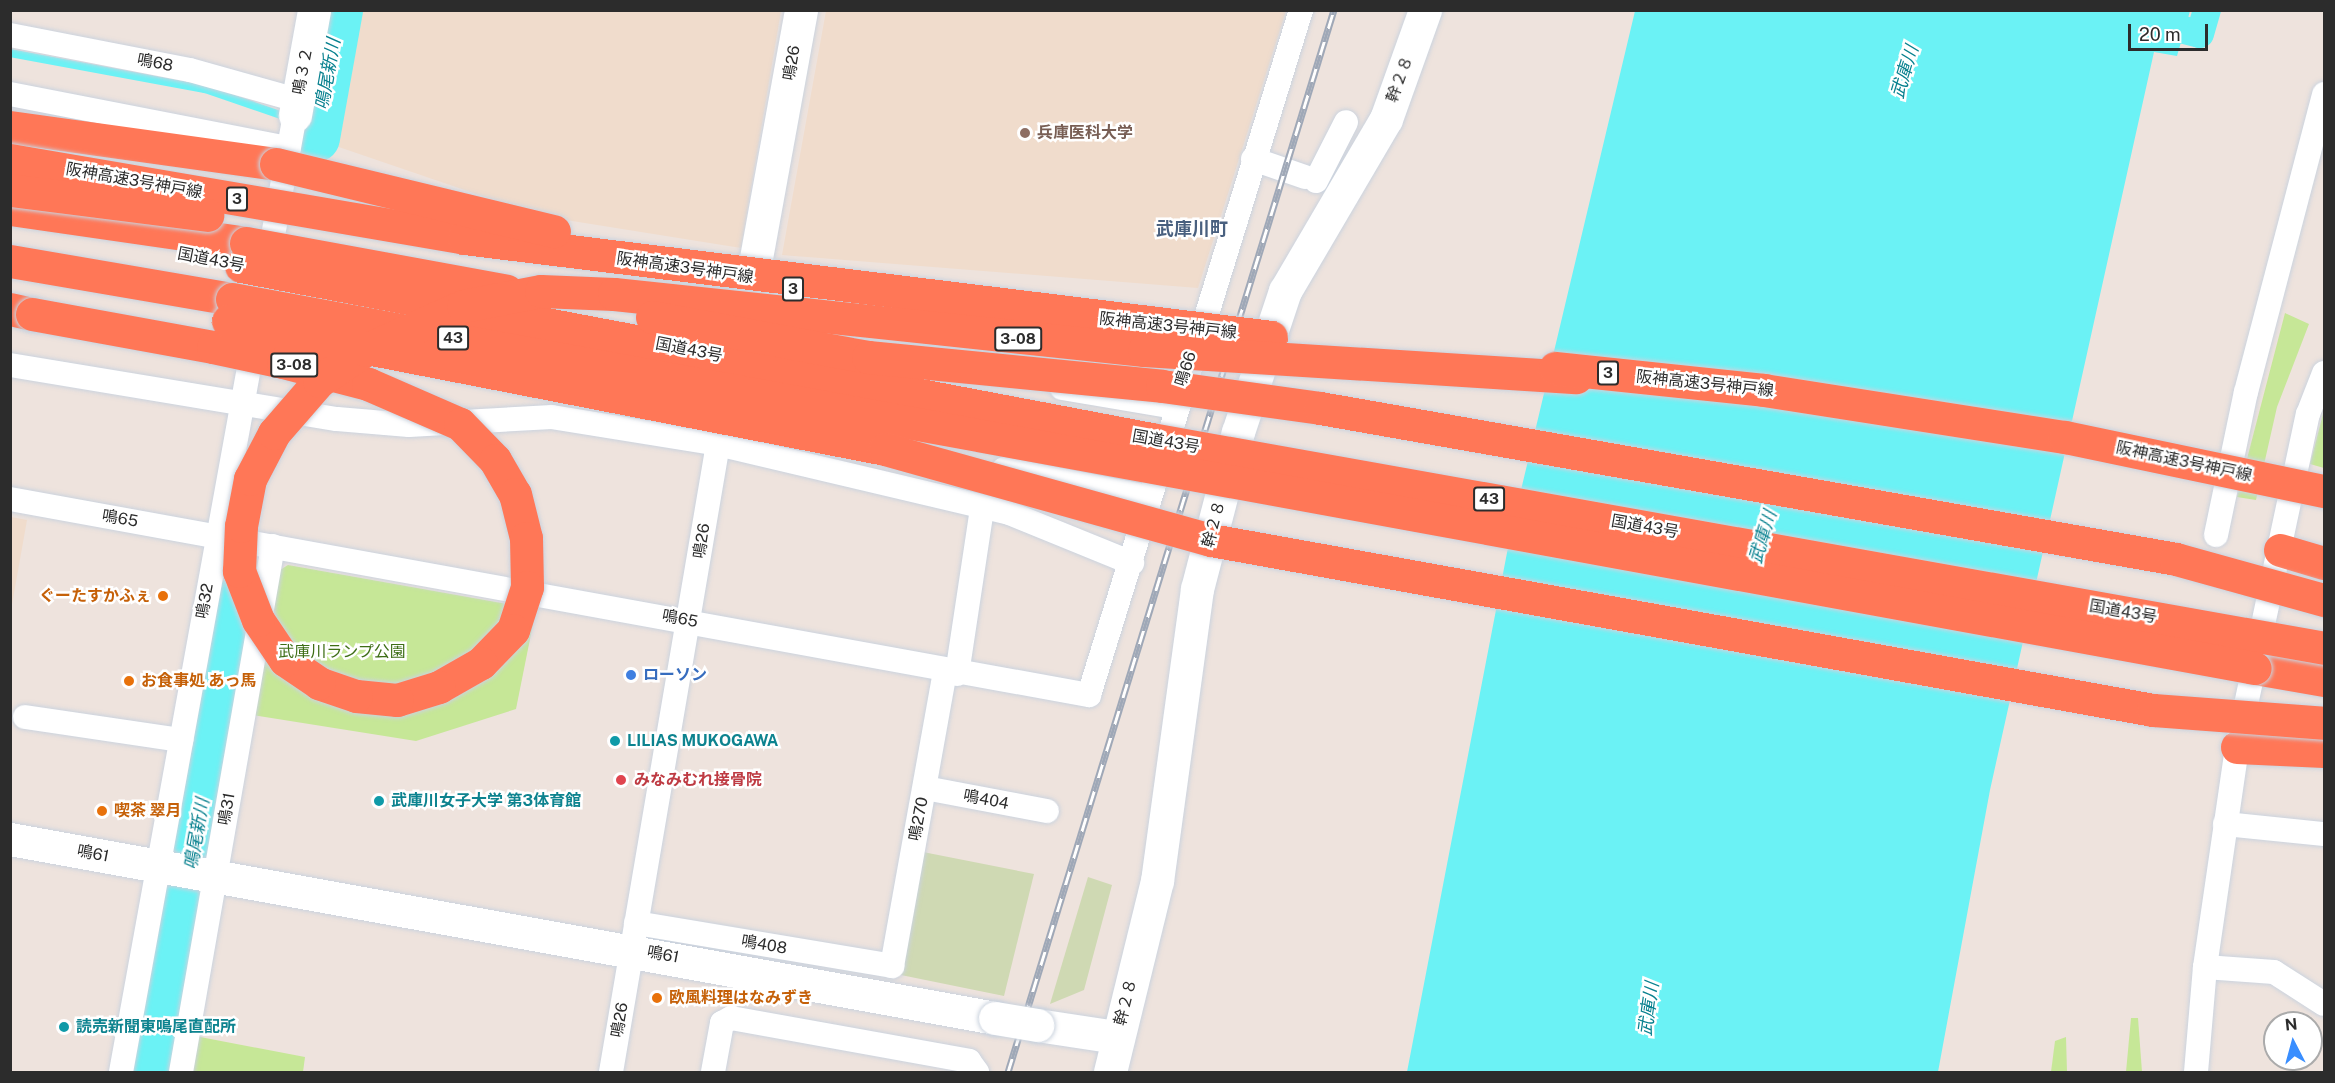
<!DOCTYPE html>
<meta charset="utf-8">
<style>
body{margin:0}
#map{position:relative;width:2335px;height:1083px;overflow:hidden;background:#eee3dd;font-family:"Public Sans","Noto Sans JP",sans-serif}
div>[style]{position:absolute}
.education>*{inset:0;background:#f0dccc}
.green>*{inset:0;background:#c6e797}
.cemetery>*{inset:0;background:#cfd9b3}
.water>*{inset:0;background:#6bf2f5}
.stream>*{height:8px;margin:-4px;padding:0 4px;transform-origin:4px;border-radius:4px;background:#6bf2f5}
.canal>*{height:28px;margin:-14px;padding:0 14px;transform-origin:14px;border-radius:14px;background:#6bf2f5}
.river>*{height:48px;margin:-24px;padding:0 24px;transform-origin:24px;border-radius:24px;background:#6bf2f5}
.roads{filter:drop-shadow(0 0 2px #cbd3de) drop-shadow(0 0 2px #cbd3de)}
.street>*{height:24px;margin:-12px;padding:0 12px;transform-origin:12px;border-radius:12px;background:#fff}
.secondary>*{height:33px;margin:-16.5px;padding:0 16.5px;transform-origin:16.5px;border-radius:16.5px;background:#fff}
.highway>*{height:33px;margin:-16.5px;padding:0 16.5px;transform-origin:16.5px;border-radius:16.5px;background:#ff7757}
.rail>*{height:7px;margin-top:-3.5px;transform-origin:0;background:repeating-linear-gradient(90deg,#fff 0 14px,#9fa8b7 0 28px);box-sizing:border-box;border-block:2px solid #9fa8b7}
.bridges{filter:drop-shadow(0 0 2px #cbd3de) drop-shadow(0 0 2px #cbd3de)}
.secondary-bridge>*{height:33px;margin:-16.5px;padding:0 16.5px;transform-origin:16.5px;border-radius:16.5px;background:#fff}
.highway-bridge>*{height:33px;margin:-16.5px;padding:0 16.5px;transform-origin:16.5px;border-radius:16.5px;background:#ff7757}
.dots>*{width:16px;height:16px;translate:-50% -50%;box-sizing:border-box;border:3px solid #fff;border-radius:50%}
span{translate:-50% -50%;white-space:nowrap;text-align:center;line-height:1.15;-webkit-text-stroke:5px #fff;paint-order:stroke}
.shield-label span{padding:2px 4px;background:#fff;border:2px solid;border-radius:4px;-webkit-text-stroke-width:0}
.shield-label{font-size:15px;color:#2c2c2c;font-weight:700}
.street-label{font-size:16px;color:#2c2c2c}
.education-label{font-size:16px;color:#785e54;font-weight:700}
.left{translate:0 -50%;text-align:left}
.food-label{font-size:16px;color:#c56008;font-weight:700}
.right{translate:-100% -50%;text-align:right}
.park-label{font-size:16px;color:#3e6e16}
.shop-label{font-size:16px;color:#366cbe;font-weight:700}
.culture-label{font-size:16px;color:#0d838f;font-weight:700}
.health-label{font-size:16px;color:#be3a42;font-weight:700}
.water-label{font-size:18px;color:#08818f;font-style:italic}
.neighbourhood-label{font-size:18px;color:#49607f;font-weight:700}
.frame{position:absolute;inset:0;border:12px solid #2c2c2c;pointer-events:none}
.north{position:absolute;left:2263px;top:1011px;width:60px;height:60px;box-sizing:border-box;background:#fff;border:2px solid #ababab;border-radius:50%;rotate:354deg;font-size:16px;font-weight:700;line-height:24px;text-align:center;color:#2c2c2c}
.north::after{content:'';display:block;margin:auto;width:21px;height:27px;background:#398eff;clip-path:polygon(50% 0,100% 100%,50% 72%,0 100%)}
.scale{position:absolute;left:2128px;top:24px;width:80px;height:27px;box-sizing:border-box;border:3px solid #2c2c2c;border-top:0;padding-left:8px;font-size:18px;line-height:21px;white-space:nowrap;color:#2c2c2c;-webkit-text-stroke:4px #fff;paint-order:stroke}
</style>
<div id="map">
<div class="education">
<i style="clip-path:polygon(346px 11px,781px 11px,741px 248px,541px 216px,330px 144px,327px 114px)"></i>
<i style="clip-path:polygon(826px 11px,1286px 11px,1198px 288px,782px 255px)"></i>
<i style="clip-path:polygon(11px 517px,27px 520px,11px 610px,10px 517px)"></i>
</div>
<div class="green">
<i style="clip-path:polygon(2285px 313px,2309px 324px,2277px 407px,2256px 500px,2237px 497px)"></i>
<i style="clip-path:polygon(2324px 410px,2324px 468px,2310px 464px)"></i>
<i style="clip-path:polygon(288px 565px,536px 609px,516px 709px,416px 741px,252px 715px,280px 570px)"></i>
<i style="clip-path:polygon(2131px 1018px,2138px 1018px,2142px 1072px,2126px 1072px)"></i>
<i style="clip-path:polygon(195px 1036px,305px 1057px,303px 1072px,188px 1072px)"></i>
<i style="clip-path:polygon(2066px 1037px,2067px 1072px,2051px 1072px,2055px 1041px)"></i>
</div>
<div class="cemetery">
<i style="clip-path:polygon(923px 852px,1034px 874px,1004px 996px,901px 975px)"></i>
<i style="clip-path:polygon(1088px 877px,1112px 885px,1084px 990px,1050px 1004px)"></i>
</div>
<div class="water">
<i style="clip-path:polygon(1635px 11px,2190px 11px,2177px 56px,2154px 52px,1990px 790px,1938px 1072px,1407px 1072px,1511px 532px)"></i>
</div>
<div class="stream">
<i style="left:10px;top:53px;width:198px;rotate:10.5deg"></i>
<i style="left:205px;top:89px;width:120px;rotate:19deg"></i>
</div>
<div class="canal">
<i style="left:2184px;top:30px;width:16px;rotate:14deg"></i>
<i style="left:2200px;top:34px;width:25px;rotate:-74deg"></i>
</div>
<div class="river">
<i style="left:316px;top:138px;width:130px;rotate:-79.8deg"></i>
<i style="left:154px;top:1072px;width:484px;rotate:-79.6deg"></i>
</div>
<div class="roads">
<div class="street">
<i style="left:10px;top:35px;width:183px;rotate:11deg"></i>
<i style="left:190px;top:70px;width:111px;rotate:15.7deg"></i>
<i style="left:10px;top:94px;width:284px;rotate:11deg"></i>
<i style="left:1253px;top:159px;width:55px;rotate:19.1deg"></i>
<i style="left:1316px;top:181px;width:66px;rotate:-63deg"></i>
<i style="left:10px;top:365px;width:331px;rotate:9.4deg"></i>
<i style="left:337px;top:419px;width:72px;rotate:4.8deg"></i>
<i style="left:409px;top:425px;width:143px;rotate:-3.2deg"></i>
<i style="left:552px;top:417px;width:168px;rotate:9.2deg"></i>
<i style="left:718px;top:444px;width:299px;rotate:13.3deg"></i>
<i style="left:1009px;top:513px;width:133px;rotate:22.1deg"></i>
<i style="left:1062px;top:388px;width:114px;rotate:9.6deg"></i>
<i style="left:1004px;top:469px;width:148px;rotate:10.9deg"></i>
<i style="left:10px;top:499px;width:1097px;rotate:10.3deg"></i>
<i style="left:1089px;top:695px;width:717px;rotate:-72.8deg"></i>
<i style="left:2216px;top:535px;width:146px;rotate:-78.2deg"></i>
<i style="left:2246px;top:392px;width:308px;rotate:-75.3deg"></i>
<i style="left:957px;top:674px;width:168px;rotate:-81.4deg"></i>
<i style="left:25px;top:717px;width:158px;rotate:8.4deg"></i>
<i style="left:925px;top:788px;width:124px;rotate:10.7deg"></i>
<i style="left:2225px;top:824px;width:100px;rotate:5.8deg"></i>
<i style="left:636px;top:923px;width:260px;rotate:9.5deg"></i>
<i style="left:892px;top:966px;width:299px;rotate:-79.8deg"></i>
<i style="left:2205px;top:967px;width:69px;rotate:4.1deg"></i>
<i style="left:2274px;top:972px;width:59px;rotate:32.6deg"></i>
<i style="left:121px;top:1072px;width:973px;rotate:-79.7deg"></i>
<i style="left:181px;top:1072px;width:534px;rotate:-80.08deg"></i>
<i style="left:611px;top:1072px;width:637px;rotate:-80.33deg"></i>
<i style="left:713px;top:1072px;width:50px;rotate:-79.6deg"></i>
<i style="left:722px;top:1023px;width:10px;rotate:-29deg"></i>
<i style="left:731px;top:1018px;width:242px;rotate:10.2deg"></i>
<i style="left:969px;top:1061px;width:14px;rotate:54deg"></i>
<i style="left:2196px;top:1072px;width:105px;rotate:-85.1deg"></i>
<i style="left:2205px;top:967px;width:222px;rotate:-81.7deg"></i>
<i style="left:2237px;top:747px;width:340px;rotate:-78deg"></i>
<i style="left:2308px;top:414px;width:44px;rotate:-68.7deg"></i>
</div>
<div class="secondary">
<i style="left:295px;top:115px;width:107px;rotate:-79.7deg"></i>
<i style="left:748px;top:302px;width:297px;rotate:-79.7deg"></i>
<i style="left:718px;top:444px;width:55px;rotate:-78.5deg"></i>
<i style="left:10px;top:839px;width:1001px;rotate:10.3deg"></i>
<i style="left:1037px;top:1025px;width:80px;rotate:8.6deg"></i>
<i style="left:1110px;top:1072px;width:197px;rotate:-76.2deg"></i>
<i style="left:1157px;top:881px;width:295px;rotate:-82.2deg"></i>
<i style="left:1197px;top:589px;width:162px;rotate:-75.4deg"></i>
<i style="left:1238px;top:432px;width:149px;rotate:-71.6deg"></i>
<i style="left:1285px;top:291px;width:199px;rotate:-59.6deg"></i>
<i style="left:1386px;top:119px;width:116px;rotate:-70.3deg"></i>
</div>
<div class="highway">
<i style="left:10px;top:127px;width:269px;rotate:7.9deg"></i>
<i style="left:10px;top:209px;width:238px;rotate:8.2deg"></i>
<i style="left:10px;top:261px;width:225px;rotate:9.7deg"></i>
<i style="left:10px;top:309px;width:23px;rotate:13deg"></i>
<i style="left:2280px;top:550px;width:46px;rotate:16.5deg"></i>
<i style="left:2255px;top:668px;width:70px;rotate:9.9deg"></i>
<i style="left:2237px;top:747px;width:87px;rotate:2.6deg"></i>
</div>
</div>
<div class="rail">
<i style="left:1008px;top:1072px;width:1111px;rotate:-72.94deg"></i>
</div>
<div class="bridges">
<div class="secondary-bridge">
<i style="left:995px;top:1018px;width:43px;rotate:9.5deg"></i>
</div>
<div class="highway-bridge">
<i style="left:10px;top:160px;width:461px;rotate:9.7deg"></i>
<i style="left:464px;top:238px;width:813px;rotate:6.99deg"></i>
<i style="left:276px;top:164px;width:286px;rotate:13.6deg"></i>
<i style="left:10px;top:190px;width:199px;rotate:7.2deg"></i>
<i style="left:246px;top:243px;width:265px;rotate:10.4deg"></i>
<i style="left:241px;top:266px;width:926px;rotate:10.76deg"></i>
<i style="left:1151px;top:439px;width:1191px;rotate:10.1deg"></i>
<i style="left:232px;top:299px;width:2056px;rotate:10.34deg"></i>
<i style="left:32px;top:314px;width:184px;rotate:10.3deg"></i>
<i style="left:213px;top:347px;width:72px;rotate:12.1deg"></i>
<i style="left:283px;top:362px;width:88px;rotate:14.5deg"></i>
<i style="left:368px;top:384px;width:100px;rotate:23.5deg"></i>
<i style="left:460px;top:424px;width:50px;rotate:45.8deg"></i>
<i style="left:495px;top:460px;width:39px;rotate:60deg"></i>
<i style="left:515px;top:494px;width:45px;rotate:76deg"></i>
<i style="left:526px;top:538px;width:49px;rotate:88.8deg"></i>
<i style="left:527px;top:587px;width:45px;rotate:108deg"></i>
<i style="left:513px;top:630px;width:46px;rotate:134.1deg"></i>
<i style="left:481px;top:663px;width:48px;rotate:150.3deg"></i>
<i style="left:439px;top:687px;width:44px;rotate:162.8deg"></i>
<i style="left:397px;top:700px;width:41px;rotate:-174.4deg"></i>
<i style="left:356px;top:696px;width:39px;rotate:-161deg"></i>
<i style="left:319px;top:683px;width:41px;rotate:-145.9deg"></i>
<i style="left:285px;top:660px;width:48px;rotate:-124deg"></i>
<i style="left:258px;top:620px;width:53px;rotate:-111.2deg"></i>
<i style="left:239px;top:571px;width:45px;rotate:-87.5deg"></i>
<i style="left:241px;top:526px;width:48px;rotate:-79.2deg"></i>
<i style="left:250px;top:479px;width:52px;rotate:-62.4deg"></i>
<i style="left:274px;top:433px;width:69px;rotate:-49.1deg"></i>
<i style="left:319px;top:381px;width:55px;rotate:-34deg"></i>
<i style="left:365px;top:350px;width:107px;rotate:-24.2deg"></i>
<i style="left:463px;top:306px;width:79px;rotate:-10.9deg"></i>
<i style="left:541px;top:291px;width:73px;rotate:2.4deg"></i>
<i style="left:614px;top:294px;width:533px;rotate:6.03deg"></i>
<i style="left:1144px;top:350px;width:433px;rotate:3.6deg"></i>
<i style="left:652px;top:317px;width:220px;rotate:10.5deg"></i>
<i style="left:868px;top:357px;width:295px;rotate:5.6deg"></i>
<i style="left:1162px;top:386px;width:160px;rotate:7.9deg"></i>
<i style="left:1320px;top:408px;width:869px;rotate:10deg"></i>
<i style="left:2176px;top:559px;width:154px;rotate:15.5deg"></i>
<i style="left:228px;top:321px;width:669px;rotate:11.02deg"></i>
<i style="left:885px;top:449px;width:338px;rotate:15.6deg"></i>
<i style="left:1211px;top:540px;width:957px;rotate:10.23deg"></i>
<i style="left:2153px;top:710px;width:171px;rotate:4.3deg"></i>
<i style="left:1555px;top:368px;width:210px;rotate:6deg"></i>
<i style="left:1764px;top:390px;width:305px;rotate:8.9deg"></i>
<i style="left:2065px;top:437px;width:265px;rotate:11.8deg"></i>
</div>
</div>
<div class="dots">
<i style="left:1025px;top:133px;background:#8d6e63"></i>
<i style="left:163px;top:596px;background:#e8710a"></i>
<i style="left:631px;top:675px;background:#3f7fe0"></i>
<i style="left:129px;top:681px;background:#e8710a"></i>
<i style="left:615px;top:741px;background:#0f9aa8"></i>
<i style="left:621px;top:780px;background:#e0444e"></i>
<i style="left:379px;top:801px;background:#0f9aa8"></i>
<i style="left:102px;top:811px;background:#e8710a"></i>
<i style="left:657px;top:998px;background:#e8710a"></i>
<i style="left:64px;top:1027px;background:#0f9aa8"></i>
</div>
<div class="shield-label">
<span style="left:237px;top:199px">3</span>
<span style="left:793px;top:289px">3</span>
<span style="left:453px;top:338px">43</span>
<span style="left:1018px;top:339px">3-08</span>
<span style="left:294px;top:365px">3-08</span>
<span style="left:1608px;top:373px">3</span>
<span style="left:1489px;top:499px">43</span>
</div>
<div class="street-label">
<span style="left:155px;top:63px;rotate:11deg">鳴68</span>
<span style="left:792px;top:63px;rotate:-80deg">鳴26</span>
<span style="left:303px;top:71px;rotate:-79deg">鳴３２</span>
<span style="left:1400px;top:79px;rotate:-70deg">幹２８</span>
<span style="left:134px;top:181px;rotate:10deg">阪神高速3号神戸線</span>
<span style="left:211px;top:260px;rotate:11deg">国道43号</span>
<span style="left:685px;top:268px;rotate:8deg">阪神高速3号神戸線</span>
<span style="left:1168px;top:326px;rotate:6deg">阪神高速3号神戸線</span>
<span style="left:689px;top:350px;rotate:11deg">国道43号</span>
<span style="left:1186px;top:369px;rotate:-72deg">鳴66</span>
<span style="left:1705px;top:384px;rotate:6deg">阪神高速3号神戸線</span>
<span style="left:1166px;top:442px;rotate:10deg">国道43号</span>
<span style="left:2184px;top:462px;rotate:12deg">阪神高速3号神戸線</span>
<span style="left:120px;top:519px;rotate:10deg">鳴65</span>
<span style="left:1214px;top:524px;rotate:-75deg">幹２８</span>
<span style="left:1645px;top:527px;rotate:10deg">国道43号</span>
<span style="left:702px;top:541px;rotate:-81deg">鳴26</span>
<span style="left:205px;top:601px;rotate:-80deg">鳴32</span>
<span style="left:2123px;top:612px;rotate:10deg">国道43号</span>
<span style="left:680px;top:619px;rotate:11deg">鳴65</span>
<span style="left:986px;top:800px;rotate:11deg">鳴404</span>
<span style="left:227px;top:809px;rotate:-80deg">鳴31</span>
<span style="left:919px;top:819px;rotate:-79deg">鳴270</span>
<span style="left:93px;top:854px;rotate:11deg">鳴61</span>
<span style="left:764px;top:945px;rotate:10deg">鳴408</span>
<span style="left:663px;top:955px;rotate:11deg">鳴61</span>
<span style="left:1126px;top:1002px;rotate:-76deg">幹２８</span>
<span style="left:620px;top:1020px;rotate:-80deg">鳴26</span>
</div>
<div class="education-label">
<span class="left" style="left:1037px;top:133px">兵庫医科大学</span>
</div>
<div class="food-label">
<span class="right" style="left:151px;top:596px">ぐーたすかふぇ</span>
<span class="left" style="left:141px;top:681px">お食事処 あっ馬</span>
<span class="left" style="left:114px;top:811px">喫茶 翠月</span>
<span class="left" style="left:669px;top:998px">欧風料理はなみずき</span>
</div>
<div class="park-label">
<span style="left:342px;top:652px">武庫川ランプ公園</span>
</div>
<div class="shop-label">
<span class="left" style="left:643px;top:675px">ローソン</span>
</div>
<div class="culture-label">
<span class="left" style="left:627px;top:741px">LILIAS MUKOGAWA</span>
<span class="left" style="left:391px;top:801px">武庫川女子大学 第3体育館</span>
<span class="left" style="left:76px;top:1027px">読売新聞東鳴尾直配所</span>
</div>
<div class="health-label">
<span class="left" style="left:634px;top:780px">みなみむれ接骨院</span>
</div>
<div class="water-label">
<span style="left:1905px;top:72px;rotate:-73deg">武庫川</span>
<span style="left:328px;top:74px;rotate:-80deg">鳴尾新川</span>
<span style="left:1763px;top:537px;rotate:-73deg">武庫川</span>
<span style="left:197px;top:834px;rotate:-80deg">鳴尾新川</span>
<span style="left:1649px;top:1009px;rotate:-82deg">武庫川</span>
</div>
<div class="neighbourhood-label">
<span style="left:1192px;top:229px">武庫川町</span>
</div>
<div class="frame"></div>
<div class="north">N</div>
<div class="scale">20 m</div>
</div>
